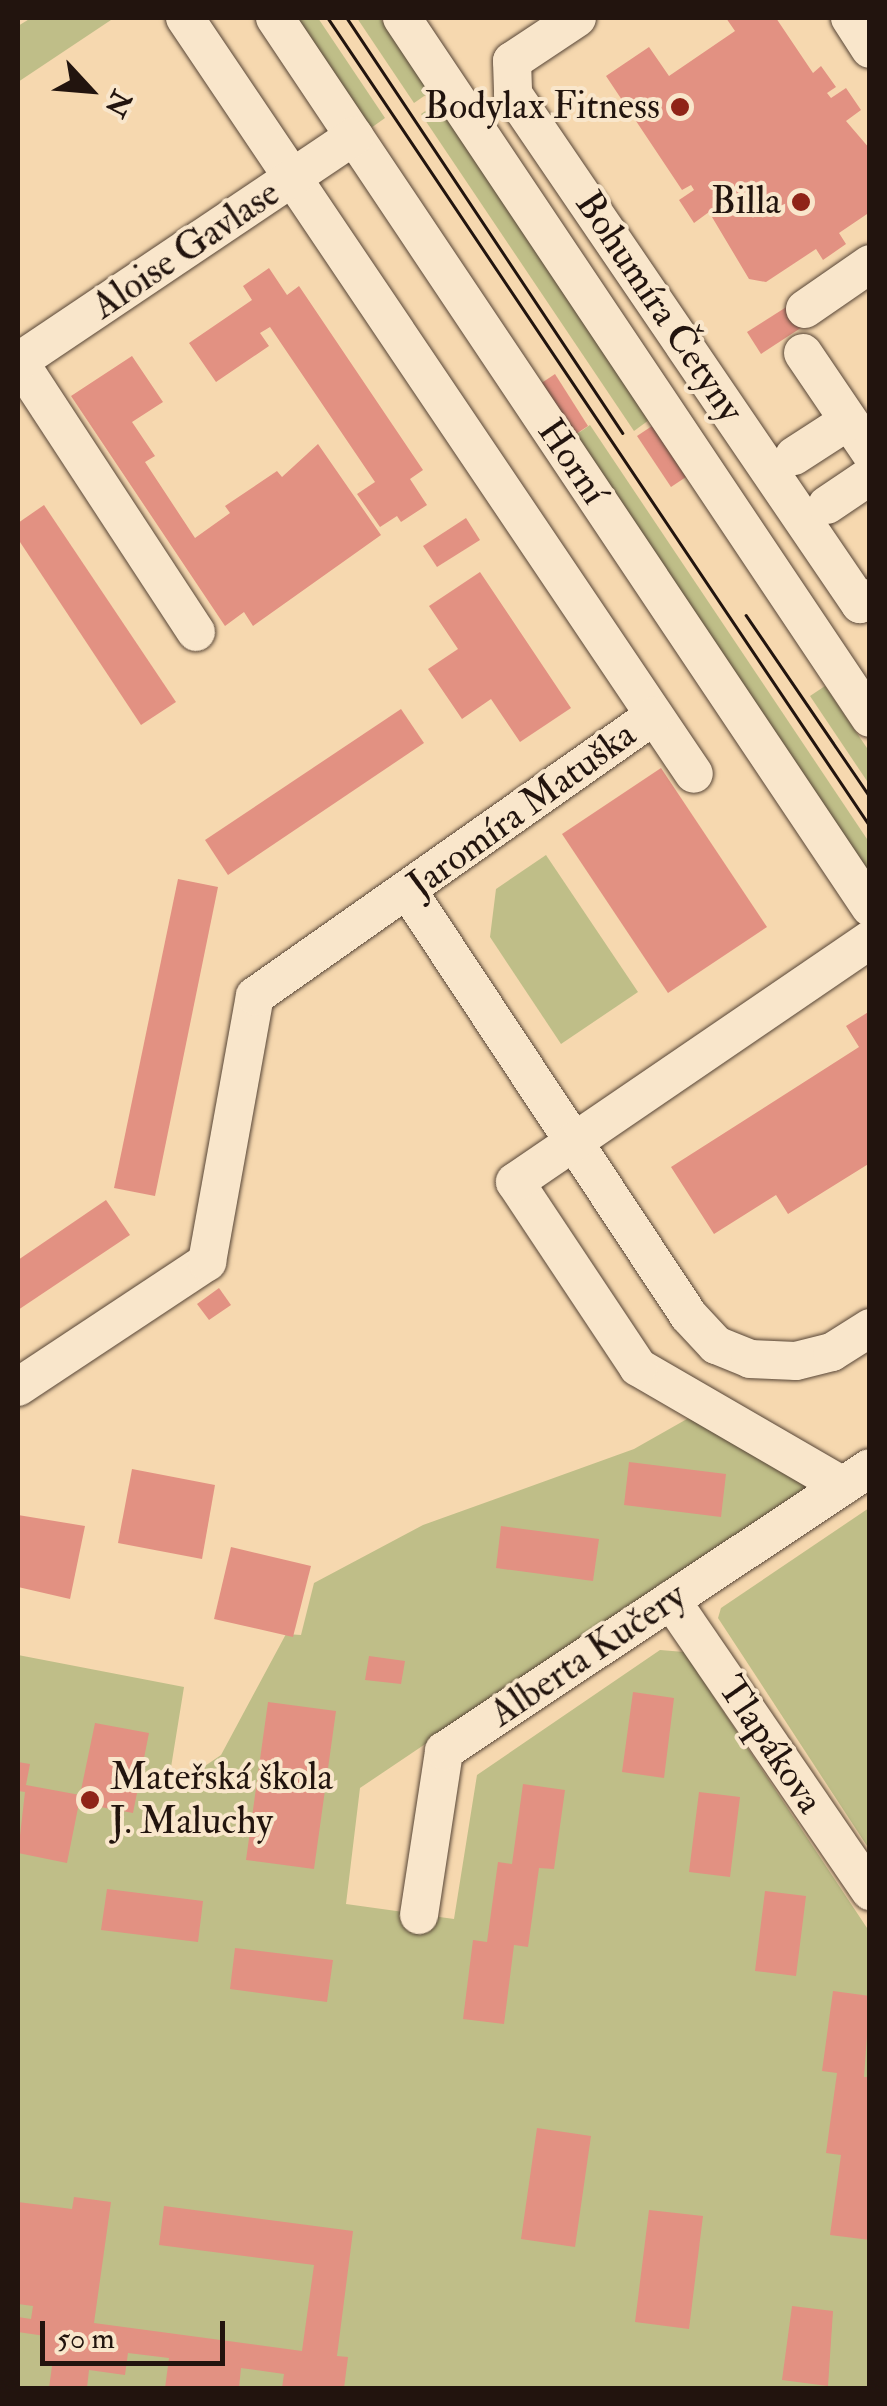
<!DOCTYPE html>
<meta charset="utf-8">
<style>
body{margin:0}
#map{position:relative;width:887px;height:2406px;overflow:hidden;background:#f6d8af;font-family:"IM FELL Double Pica",serif}
div>[style]{position:absolute}
.green>*{inset:0;background:#bfbe88}
.building>*{inset:0;background:#e29182}
.roads{filter:drop-shadow(0 0 2px #574536) drop-shadow(0 0 2px #574536)}
.minor>*{height:38px;margin:-19px;padding:0 19px;transform-origin:19px;border-radius:19px;background:#f9e6cb}
.tram>*{height:2.5px;margin:-1.25px;padding:0 1.25px;transform-origin:1.25px;border-radius:1.25px;background:#22140e}
.dots>*{width:28px;height:28px;translate:-50% -50%;box-sizing:border-box;border:5px solid #f9e6cb;border-radius:50%}
span{translate:-50% -50%;white-space:nowrap;text-align:center;line-height:1.15;-webkit-text-stroke:8px #f9e6cb;paint-order:stroke}
.poi-label{font-size:38px;color:#22140e}
.right{translate:-100% -50%;text-align:right}
.left{translate:0 -50%;text-align:left}
.street-label{font-size:38px;color:#22140e}
.frame{position:absolute;inset:0;border:20px solid #22140e;pointer-events:none}
.north{position:absolute;left:40px;top:40px;width:100px;height:100px;-webkit-text-stroke:8px #f9e6cb;paint-order:stroke;rotate:116deg;font-size:28px;font-weight:700;line-height:40px;text-align:center;color:#22140e}
.north::after{content:'';display:block;margin:auto;width:35px;height:45px;background:#22140e;clip-path:polygon(50% 0,100% 100%,50% 72%,0 100%)}
.scale{position:absolute;left:40px;top:2321px;width:185px;height:45px;box-sizing:border-box;border:5px solid #22140e;border-top:0;padding-left:12px;font-size:30px;line-height:35px;white-space:nowrap;color:#22140e;-webkit-text-stroke:8px #f9e6cb;paint-order:stroke}
</style>
<div id="map">
<div class="green">
<i style="clip-path:polygon(31px 18px,114px 18px,18px 82px,18px 26px)"></i>
<i style="clip-path:polygon(296px 18px,318px 18px,385px 118px,371px 128px)"></i>
<i style="clip-path:polygon(357px 18px,380px 18px,430px 92px,414px 103px)"></i>
<i style="clip-path:polygon(437px 103px,649px 420px,634px 431px,421px 114px)"></i>
<i style="clip-path:polygon(590px 425px,869px 842px,869px 877px,574px 436px)"></i>
<i style="clip-path:polygon(825px 686px,869px 751px,869px 784px,810px 696px)"></i>
<i style="clip-path:polygon(546px 855px,638px 992px,561px 1044px,490px 937px,496px 889px)"></i>
<i style="clip-path:polygon(694px 1415px,810px 1485px,360px 1788px,346px 1904px,454px 1919px,477px 1775px,660px 1650px,684px 1652px,869px 1931px,869px 2388px,18px 2388px,18px 1655px,184px 1687px,167px 1792px,221px 1755px,286px 1634px,301px 1635px,314px 1583px,423px 1525px,634px 1449px)"></i>
<i style="clip-path:polygon(869px 1508px,869px 1849px,718px 1618px,721px 1608px)"></i>
</div>
<div class="building">
<i style="clip-path:polygon(726px 18px,776px 18px,813px 73px,821px 66px,836px 87px,827px 93px,831px 98px,846px 88px,861px 110px,846px 121px,870px 149px,870px 212px,839px 233px,846px 244px,823px 260px,816px 249px,766px 282px,749px 279px,709px 212px,694px 223px,679px 200px,694px 190px,691px 185px,682px 190px,606px 76px,649px 47px,669px 76px,735px 31px)"></i>
<i style="clip-path:polygon(269px 268px,287px 295px,299px 286px,423px 470px,410px 479px,427px 505px,401px 522px,397px 516px,380px 527px,357px 494px,375px 482px,270px 327px,260px 333px,269px 346px,216px 382px,189px 343px,252px 300px,243px 286px)"></i>
<i style="clip-path:polygon(799px 299px,813px 320px,761px 354px,747px 332px)"></i>
<i style="clip-path:polygon(132px 356px,163px 402px,132px 422px,155px 456px,145px 462px,195px 538px,230px 513px,225px 506px,277px 471px,282px 477px,318px 444px,381px 535px,253px 626px,244px 612px,225px 626px,71px 396px)"></i>
<i style="clip-path:polygon(555px 374px,588px 426px,573px 436px,540px 384px)"></i>
<i style="clip-path:polygon(652px 426px,686px 477px,671px 487px,637px 436px)"></i>
<i style="clip-path:polygon(44px 505px,176px 702px,141px 725px,18px 539px,18px 523px)"></i>
<i style="clip-path:polygon(466px 518px,480px 540px,437px 567px,423px 546px)"></i>
<i style="clip-path:polygon(480px 572px,571px 708px,520px 742px,491px 699px,462px 719px,428px 669px,458px 649px,429px 606px)"></i>
<i style="clip-path:polygon(401px 709px,424px 743px,228px 875px,205px 840px)"></i>
<i style="clip-path:polygon(661px 768px,767px 927px,668px 993px,562px 834px)"></i>
<i style="clip-path:polygon(178px 879px,218px 887px,155px 1196px,114px 1188px)"></i>
<i style="clip-path:polygon(870px 1011px,870px 1163px,788px 1214px,776px 1195px,714px 1234px,671px 1167px,859px 1047px,846px 1026px)"></i>
<i style="clip-path:polygon(106px 1200px,130px 1235px,18px 1310px,18px 1260px)"></i>
<i style="clip-path:polygon(219px 1288px,231px 1305px,209px 1320px,197px 1304px)"></i>
<i style="clip-path:polygon(629px 1462px,726px 1474px,721px 1517px,624px 1505px)"></i>
<i style="clip-path:polygon(132px 1469px,215px 1485px,202px 1559px,118px 1543px)"></i>
<i style="clip-path:polygon(18px 1515px,85px 1526px,70px 1599px,18px 1587px)"></i>
<i style="clip-path:polygon(501px 1526px,599px 1539px,593px 1581px,496px 1568px)"></i>
<i style="clip-path:polygon(231px 1547px,311px 1566px,293px 1637px,214px 1619px)"></i>
<i style="clip-path:polygon(369px 1656px,405px 1661px,401px 1684px,365px 1680px)"></i>
<i style="clip-path:polygon(633px 1692px,674px 1698px,664px 1778px,622px 1772px)"></i>
<i style="clip-path:polygon(268px 1702px,336px 1711px,314px 1869px,246px 1860px)"></i>
<i style="clip-path:polygon(95px 1723px,149px 1733px,133px 1813px,79px 1803px,67px 1863px,18px 1853px,25px 1792px,18px 1791px,18px 1762px,30px 1764px,26px 1785px,80px 1795px)"></i>
<i style="clip-path:polygon(523px 1784px,565px 1790px,554px 1869px,539px 1868px,528px 1947px,514px 1945px,504px 2024px,463px 2019px,473px 1940px,487px 1942px,498px 1862px,512px 1864px)"></i>
<i style="clip-path:polygon(699px 1792px,740px 1797px,730px 1877px,689px 1872px)"></i>
<i style="clip-path:polygon(107px 1889px,203px 1901px,198px 1942px,101px 1930px)"></i>
<i style="clip-path:polygon(765px 1891px,806px 1896px,796px 1976px,755px 1971px)"></i>
<i style="clip-path:polygon(235px 1948px,333px 1960px,327px 2002px,230px 1989px)"></i>
<i style="clip-path:polygon(833px 1991px,870px 1996px,864px 2077px,870px 2077px,870px 2240px,830px 2235px,841px 2155px,826px 2153px,837px 2073px,822px 2071px)"></i>
<i style="clip-path:polygon(537px 2128px,591px 2136px,575px 2247px,521px 2239px)"></i>
<i style="clip-path:polygon(74px 2197px,111px 2202px,94px 2323px,302px 2351px,314px 2265px,159px 2245px,164px 2206px,353px 2231px,337px 2356px,348px 2357px,344px 2388px,282px 2388px,284px 2374px,241px 2368px,239px 2388px,165px 2388px,169px 2358px,128px 2353px,125px 2375px,89px 2370px,87px 2388px,49px 2388px,52px 2366px,41px 2364px,45px 2336px,18px 2332px,18px 2317px,31px 2319px,33px 2306px,18px 2304px,18px 2202px,72px 2209px)"></i>
<i style="clip-path:polygon(649px 2210px,703px 2216px,689px 2329px,635px 2322px)"></i>
<i style="clip-path:polygon(792px 2306px,833px 2311px,828px 2386px,782px 2380px)"></i>
</div>
<div class="roads">
<div class="minor">
<i style="left:185px;top:18px;width:911px;rotate:56.05deg"></i>
<i style="left:275px;top:18px;width:1070px;rotate:56.21deg"></i>
<i style="left:402px;top:18px;width:842px;rotate:56.23deg"></i>
<i style="left:577px;top:18px;width:78px;rotate:146.5deg"></i>
<i style="left:512px;top:61px;width:33px;rotate:88deg"></i>
<i style="left:513px;top:94px;width:617px;rotate:55.77deg"></i>
<i style="left:860px;top:604px;width:12px;rotate:-31deg"></i>
<i style="left:850px;top:18px;width:37px;rotate:57deg"></i>
<i style="left:805px;top:309px;width:79px;rotate:-34.7deg"></i>
<i style="left:803px;top:353px;width:120px;rotate:55.9deg"></i>
<i style="left:18px;top:360px;width:325px;rotate:56.8deg"></i>
<i style="left:18px;top:362px;width:405px;rotate:-33.9deg"></i>
<i style="left:794px;top:456px;width:64px;rotate:-32.9deg"></i>
<i style="left:827px;top:505px;width:52px;rotate:-34deg"></i>
<i style="left:408px;top:891px;width:509px;rotate:56.53deg"></i>
<i style="left:689px;top:1316px;width:40px;rotate:47deg"></i>
<i style="left:716px;top:1345px;width:37px;rotate:22deg"></i>
<i style="left:750px;top:1359px;width:46px;rotate:2.5deg"></i>
<i style="left:796px;top:1361px;width:37px;rotate:-14deg"></i>
<i style="left:832px;top:1352px;width:45px;rotate:-32.3deg"></i>
<i style="left:18px;top:1387px;width:227px;rotate:-33.5deg"></i>
<i style="left:207px;top:1262px;width:270px;rotate:-79.8deg"></i>
<i style="left:255px;top:996px;width:487px;rotate:-35.1deg"></i>
<i style="left:843px;top:1486px;width:237px;rotate:-149.9deg"></i>
<i style="left:638px;top:1367px;width:222px;rotate:-123.6deg"></i>
<i style="left:515px;top:1182px;width:430px;rotate:-34.3deg"></i>
<i style="left:671px;top:1600px;width:353px;rotate:55.6deg"></i>
<i style="left:419px;top:1915px;width:166px;rotate:-81.3deg"></i>
<i style="left:444px;top:1751px;width:511px;rotate:-33.6deg"></i>
</div>
</div>
<div class="tram">
<i style="left:328px;top:18px;width:973px;rotate:56.15deg"></i>
<i style="left:347px;top:18px;width:498px;rotate:56.4deg"></i>
<i style="left:746px;top:615px;width:220px;rotate:55.7deg"></i>
</div>
<div class="dots">
<i style="left:680px;top:107px;background:#8f2418"></i>
<i style="left:801px;top:202px;background:#8f2418"></i>
<i style="left:90px;top:1800px;background:#8f2418"></i>
</div>
<div class="poi-label">
<span class="right" style="left:660px;top:107px">Bodylax Fitness</span>
<span class="right" style="left:781px;top:202px">Billa</span>
<span class="left" style="left:110px;top:1800px">Mateřská škola<br>J. Maluchy</span>
</div>
<div class="street-label">
<span style="left:186px;top:250px;rotate:-34deg">Aloise Gavlase</span>
<span style="left:659px;top:307px;rotate:56deg">Bohumíra Četyny</span>
<span style="left:572px;top:462px;rotate:56deg">Horní</span>
<span style="left:522px;top:810px;rotate:-36deg">Jaromíra Matuška</span>
<span style="left:588px;top:1655px;rotate:-34deg">Alberta Kučery</span>
<span style="left:770px;top:1745px;rotate:56deg">Tlapákova</span>
</div>
<div class="frame"></div>
<div class="north">N</div>
<div class="scale">50 m</div>
</div>
